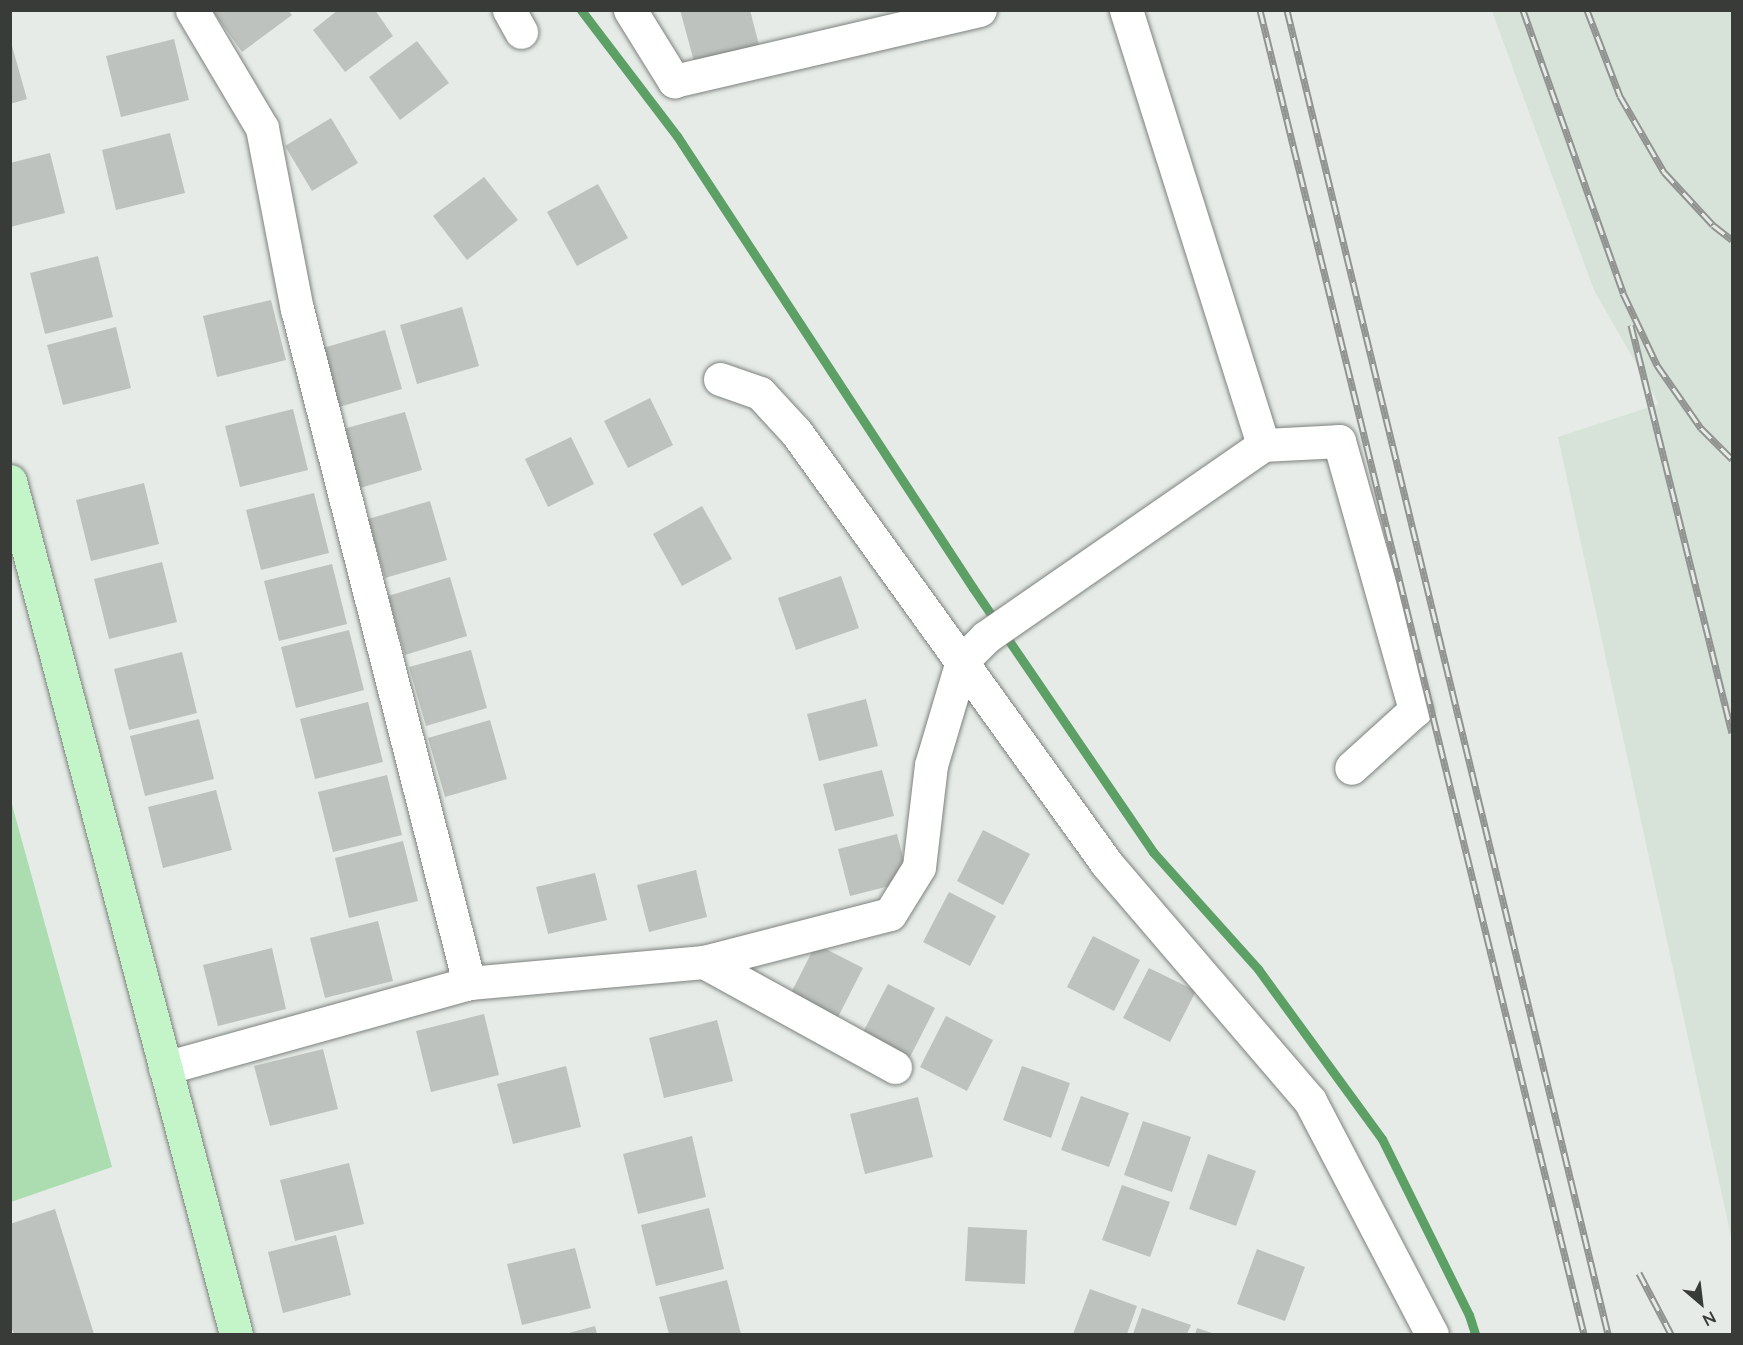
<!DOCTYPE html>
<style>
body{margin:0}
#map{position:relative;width:1743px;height:1345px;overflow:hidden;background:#e6ebe7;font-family:Lato,sans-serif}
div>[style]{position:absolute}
.built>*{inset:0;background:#d7e2d8}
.green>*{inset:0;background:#acddb1}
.stream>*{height:9px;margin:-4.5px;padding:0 4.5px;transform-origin:4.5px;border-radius:4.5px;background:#5ca065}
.building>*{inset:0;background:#bec2be}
.roads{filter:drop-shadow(0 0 2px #7d827e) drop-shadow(0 0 2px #7d827e)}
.minor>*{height:33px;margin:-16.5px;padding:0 16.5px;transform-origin:16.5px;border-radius:16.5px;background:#fff}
.major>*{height:33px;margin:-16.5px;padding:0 16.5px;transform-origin:16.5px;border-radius:16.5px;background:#c3f5c9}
.rail>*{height:7px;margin-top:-3.5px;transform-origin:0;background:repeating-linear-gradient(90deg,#e6ebe7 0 14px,#909390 0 28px);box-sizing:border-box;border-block:2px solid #909390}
span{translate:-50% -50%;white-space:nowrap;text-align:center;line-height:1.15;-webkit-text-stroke:4.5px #e6ebe7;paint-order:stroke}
.frame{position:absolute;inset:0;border:12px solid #393b39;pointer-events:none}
.north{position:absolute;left:1671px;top:1273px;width:60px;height:60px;-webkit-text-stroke:4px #e6ebe7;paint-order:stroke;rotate:152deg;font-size:16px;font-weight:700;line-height:24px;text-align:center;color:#393b39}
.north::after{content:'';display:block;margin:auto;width:21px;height:27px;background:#393b39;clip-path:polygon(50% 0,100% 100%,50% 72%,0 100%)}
</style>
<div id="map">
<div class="built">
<i style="clip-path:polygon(1492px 11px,1732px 11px,1732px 1241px,1558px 437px,1659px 404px,1594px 290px)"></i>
</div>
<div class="green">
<i style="clip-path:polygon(11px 801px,112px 1167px,11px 1202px,10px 1202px)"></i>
</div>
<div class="stream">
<i style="left:581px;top:10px;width:158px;rotate:52.7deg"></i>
<i style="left:677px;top:136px;width:540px;rotate:56.78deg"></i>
<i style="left:973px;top:588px;width:320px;rotate:55.7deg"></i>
<i style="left:1153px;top:852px;width:157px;rotate:48.1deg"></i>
<i style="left:1258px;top:969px;width:210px;rotate:53.9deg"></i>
<i style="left:1382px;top:1139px;width:196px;rotate:63.7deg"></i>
<i style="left:1469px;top:1315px;width:20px;rotate:72deg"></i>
</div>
<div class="building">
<i style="clip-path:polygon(212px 10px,288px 10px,292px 15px,242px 52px)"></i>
<i style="clip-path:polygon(338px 10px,375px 10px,393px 36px,345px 72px,313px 30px)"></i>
<i style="clip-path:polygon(680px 10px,750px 10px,760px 49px,695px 65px)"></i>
<i style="clip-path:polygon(10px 39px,27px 99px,10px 104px)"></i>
<i style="clip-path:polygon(174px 39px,189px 100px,121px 117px,106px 56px)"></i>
<i style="clip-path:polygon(417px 41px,449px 83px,400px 120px,369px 77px)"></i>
<i style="clip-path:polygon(331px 118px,358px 163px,312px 191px,285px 146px)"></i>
<i style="clip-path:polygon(170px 133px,185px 193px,116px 210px,102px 150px)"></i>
<i style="clip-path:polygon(50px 153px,65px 213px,10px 227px,10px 163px)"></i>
<i style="clip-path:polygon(484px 177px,518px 220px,467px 260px,433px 216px)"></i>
<i style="clip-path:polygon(598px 184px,628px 238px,577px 266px,547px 212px)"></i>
<i style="clip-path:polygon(98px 256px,113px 317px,45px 334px,30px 273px)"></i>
<i style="clip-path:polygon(271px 300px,286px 360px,217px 377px,203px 316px)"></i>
<i style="clip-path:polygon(462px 307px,479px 366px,417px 384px,400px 325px)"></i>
<i style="clip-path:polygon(116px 327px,131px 388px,63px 405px,47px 345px)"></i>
<i style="clip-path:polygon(385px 330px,402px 389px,339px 407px,323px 348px)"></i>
<i style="clip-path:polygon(650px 398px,673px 445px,628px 468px,604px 421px)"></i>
<i style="clip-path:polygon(293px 409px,308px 470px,240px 487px,225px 426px)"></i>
<i style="clip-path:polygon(405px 412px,422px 470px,360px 488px,343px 429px)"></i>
<i style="clip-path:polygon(571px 437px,594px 484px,548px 507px,525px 459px)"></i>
<i style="clip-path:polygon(144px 483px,159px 544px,91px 561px,76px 500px)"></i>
<i style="clip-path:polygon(314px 493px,329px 553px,261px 570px,246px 510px)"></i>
<i style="clip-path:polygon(430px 501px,447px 560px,385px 578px,368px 519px)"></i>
<i style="clip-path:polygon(702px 506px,732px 559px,682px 586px,653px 534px)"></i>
<i style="clip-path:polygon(162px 562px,177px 622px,109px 639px,94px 579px)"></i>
<i style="clip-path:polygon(332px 564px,347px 624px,279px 641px,264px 581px)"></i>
<i style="clip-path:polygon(841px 576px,859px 628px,796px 650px,778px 598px)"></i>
<i style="clip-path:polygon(450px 577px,467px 636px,405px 655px,388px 596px)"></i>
<i style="clip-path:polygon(349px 630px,364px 690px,296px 708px,281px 647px)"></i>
<i style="clip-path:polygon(471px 650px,487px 708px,426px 726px,409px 667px)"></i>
<i style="clip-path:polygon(182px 652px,197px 713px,129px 730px,114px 669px)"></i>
<i style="clip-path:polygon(866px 699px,878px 746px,819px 761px,807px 714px)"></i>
<i style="clip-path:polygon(368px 702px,383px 762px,315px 779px,300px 719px)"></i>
<i style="clip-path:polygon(199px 719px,214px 779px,145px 796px,130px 736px)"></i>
<i style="clip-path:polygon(490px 720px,507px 779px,445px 797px,428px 738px)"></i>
<i style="clip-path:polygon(882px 770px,894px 816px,835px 831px,823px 784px)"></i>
<i style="clip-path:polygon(387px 775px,402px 835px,333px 852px,318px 792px)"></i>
<i style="clip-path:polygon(216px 790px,232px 850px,163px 868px,148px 807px)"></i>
<i style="clip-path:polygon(983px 830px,1030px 854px,1003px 905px,957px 881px)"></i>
<i style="clip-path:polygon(897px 834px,909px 881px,850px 896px,838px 849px)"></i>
<i style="clip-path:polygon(403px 841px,418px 901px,349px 918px,335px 858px)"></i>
<i style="clip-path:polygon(696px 870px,707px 917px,649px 932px,637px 885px)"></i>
<i style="clip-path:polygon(595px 873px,607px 920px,548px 934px,536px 887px)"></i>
<i style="clip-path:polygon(949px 892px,996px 916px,970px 966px,923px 942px)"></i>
<i style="clip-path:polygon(378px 921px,393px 981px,325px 998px,310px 938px)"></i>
<i style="clip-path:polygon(1093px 936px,1140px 960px,1114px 1011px,1067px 987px)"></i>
<i style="clip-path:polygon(816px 944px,863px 968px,837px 1019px,790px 995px)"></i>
<i style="clip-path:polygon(272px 948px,286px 1009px,218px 1026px,203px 965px)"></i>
<i style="clip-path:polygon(1149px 968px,1196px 991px,1170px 1042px,1123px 1018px)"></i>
<i style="clip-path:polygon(888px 984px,935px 1008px,909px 1059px,862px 1034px)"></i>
<i style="clip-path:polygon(484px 1014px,499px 1075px,431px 1092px,416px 1031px)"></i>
<i style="clip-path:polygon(946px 1016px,993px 1040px,967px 1091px,920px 1067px)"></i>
<i style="clip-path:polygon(717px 1020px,733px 1081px,664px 1098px,649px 1038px)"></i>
<i style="clip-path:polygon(323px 1049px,338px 1109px,270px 1126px,254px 1066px)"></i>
<i style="clip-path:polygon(566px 1066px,581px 1127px,513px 1144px,497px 1084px)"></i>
<i style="clip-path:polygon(1022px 1066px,1070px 1083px,1051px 1138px,1003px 1120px)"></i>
<i style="clip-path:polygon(1081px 1096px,1129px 1113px,1109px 1167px,1061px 1150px)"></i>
<i style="clip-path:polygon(918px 1097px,933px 1157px,865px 1174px,850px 1114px)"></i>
<i style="clip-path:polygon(1143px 1121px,1191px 1137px,1172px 1192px,1124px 1175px)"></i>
<i style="clip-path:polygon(692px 1136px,706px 1197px,638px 1214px,623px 1154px)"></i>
<i style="clip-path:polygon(1208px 1154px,1256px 1171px,1236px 1226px,1189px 1209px)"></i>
<i style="clip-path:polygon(349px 1163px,364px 1224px,295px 1241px,280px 1180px)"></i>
<i style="clip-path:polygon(1122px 1185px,1170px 1202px,1150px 1257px,1102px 1240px)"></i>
<i style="clip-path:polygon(709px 1208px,724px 1269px,656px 1286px,641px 1225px)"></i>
<i style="clip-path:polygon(55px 1209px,94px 1334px,14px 1334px,10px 1324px,10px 1224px)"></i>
<i style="clip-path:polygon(968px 1227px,1027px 1230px,1025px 1284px,965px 1281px)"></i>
<i style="clip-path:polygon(336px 1235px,351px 1295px,283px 1313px,268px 1252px)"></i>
<i style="clip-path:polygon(575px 1248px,591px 1308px,522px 1325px,507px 1264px)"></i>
<i style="clip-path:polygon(1257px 1249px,1305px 1267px,1285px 1321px,1237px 1304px)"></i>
<i style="clip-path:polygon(727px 1280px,741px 1334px,669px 1334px,659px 1297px)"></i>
<i style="clip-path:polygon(1090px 1289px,1137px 1306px,1127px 1334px,1073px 1334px)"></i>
<i style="clip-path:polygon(1142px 1308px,1191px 1325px,1187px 1334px,1133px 1334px)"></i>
<i style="clip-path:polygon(595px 1326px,597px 1334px,565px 1334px)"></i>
<i style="clip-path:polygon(1197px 1328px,1215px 1334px,1195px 1334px)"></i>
</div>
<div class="roads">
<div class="minor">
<i style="left:192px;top:10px;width:137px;rotate:59.3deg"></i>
<i style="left:262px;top:128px;width:184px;rotate:79.1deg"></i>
<i style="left:297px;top:309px;width:696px;rotate:75.68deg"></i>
<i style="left:509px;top:10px;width:25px;rotate:61deg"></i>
<i style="left:630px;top:10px;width:84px;rotate:58.2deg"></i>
<i style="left:674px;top:81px;width:314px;rotate:-13.1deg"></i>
<i style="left:1126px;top:10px;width:456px;rotate:72.5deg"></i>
<i style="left:1263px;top:445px;width:76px;rotate:-3deg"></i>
<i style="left:1339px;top:441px;width:280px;rotate:74.2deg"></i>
<i style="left:1415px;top:710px;width:86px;rotate:137.8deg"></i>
<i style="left:720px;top:379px;width:42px;rotate:19.3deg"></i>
<i style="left:760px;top:393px;width:53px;rotate:47.3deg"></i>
<i style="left:796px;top:432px;width:532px;rotate:54.25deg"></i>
<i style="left:1107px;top:864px;width:312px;rotate:49.4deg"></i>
<i style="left:1310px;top:1101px;width:263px;rotate:62.4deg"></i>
<i style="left:704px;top:962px;width:218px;rotate:28.8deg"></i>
<i style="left:165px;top:1068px;width:316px;rotate:-15.6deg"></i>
<i style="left:469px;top:983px;width:236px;rotate:-5.1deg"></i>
<i style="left:704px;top:962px;width:192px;rotate:-14.5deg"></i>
<i style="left:890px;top:914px;width:55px;rotate:-58.3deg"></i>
<i style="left:919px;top:867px;width:103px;rotate:-83.3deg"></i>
<i style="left:931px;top:765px;width:109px;rotate:-73.4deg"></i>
<i style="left:962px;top:661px;width:34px;rotate:-45deg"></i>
<i style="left:986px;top:637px;width:337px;rotate:-34.7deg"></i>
</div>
<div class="major">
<i style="left:10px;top:481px;width:882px;rotate:75.16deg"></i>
</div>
</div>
<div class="rail">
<i style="left:1260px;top:10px;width:1363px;rotate:76.25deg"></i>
<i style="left:1287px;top:10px;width:1362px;rotate:76.37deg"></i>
<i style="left:1523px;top:10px;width:300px;rotate:70.5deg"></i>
<i style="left:1623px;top:293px;width:80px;rotate:64.7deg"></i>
<i style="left:1657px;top:365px;width:77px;rotate:55.1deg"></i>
<i style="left:1701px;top:428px;width:44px;rotate:45deg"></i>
<i style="left:1587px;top:10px;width:92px;rotate:69deg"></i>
<i style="left:1620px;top:96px;width:88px;rotate:59.9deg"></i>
<i style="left:1664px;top:172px;width:72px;rotate:47.2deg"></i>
<i style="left:1713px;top:225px;width:24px;rotate:38deg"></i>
<i style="left:1631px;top:325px;width:420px;rotate:76.1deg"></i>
<i style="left:1639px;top:1273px;width:69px;rotate:62.3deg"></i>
</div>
<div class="frame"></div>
<div class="north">N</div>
</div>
